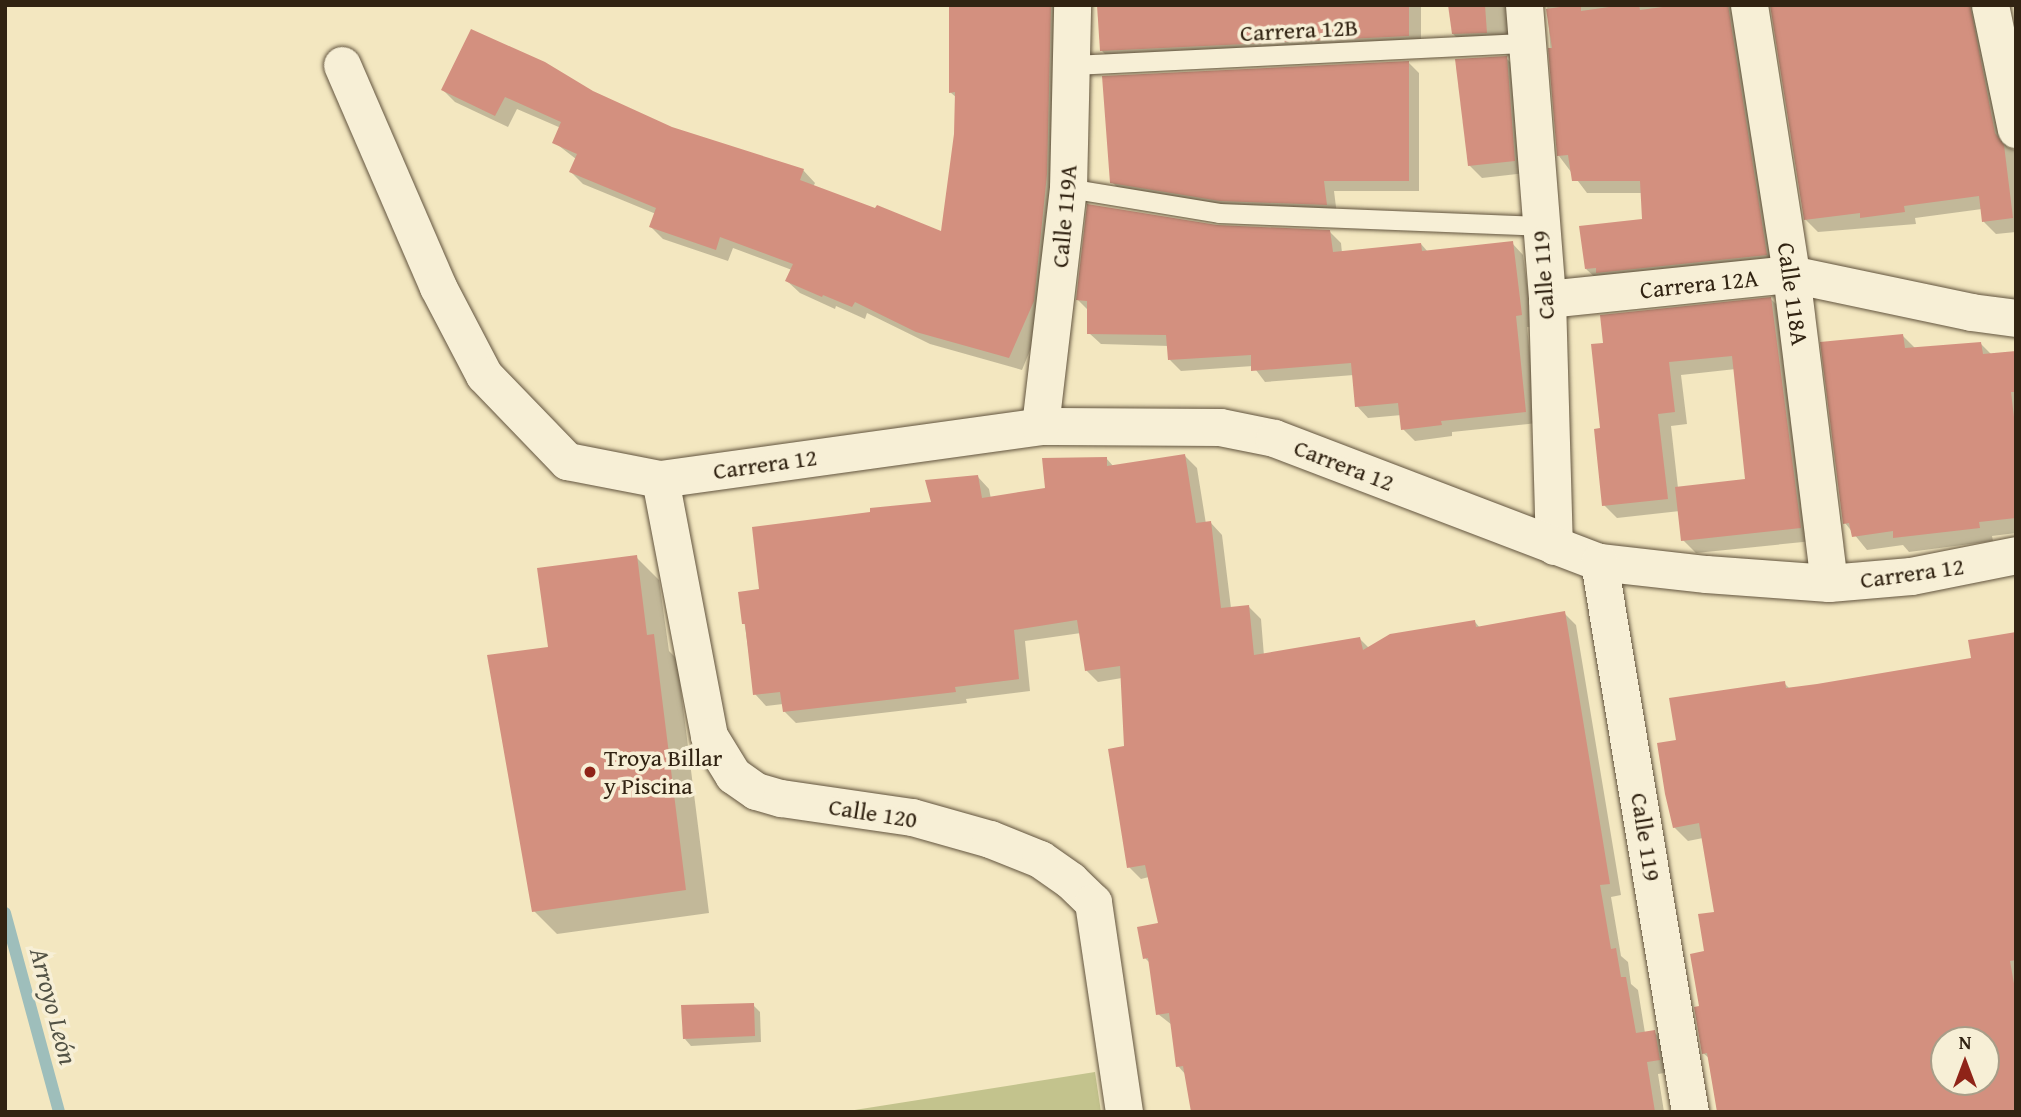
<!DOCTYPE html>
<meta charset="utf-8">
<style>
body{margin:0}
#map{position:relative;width:2021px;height:1117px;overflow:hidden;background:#f3e7c0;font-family:"Gentium Book Plus",serif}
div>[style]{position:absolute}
.green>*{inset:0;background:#c3c38d}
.shadow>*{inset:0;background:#0003}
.stream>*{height:12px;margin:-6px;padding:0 6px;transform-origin:6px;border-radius:6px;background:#9ebebb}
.building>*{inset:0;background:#d3907f}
.roads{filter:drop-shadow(0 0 2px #62543e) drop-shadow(0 0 2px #62543e)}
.service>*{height:19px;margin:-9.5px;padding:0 9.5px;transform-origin:9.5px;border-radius:9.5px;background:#f7efd6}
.minor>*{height:37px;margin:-18.5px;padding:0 18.5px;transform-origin:18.5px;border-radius:18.5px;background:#f7efd6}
.dots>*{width:19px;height:19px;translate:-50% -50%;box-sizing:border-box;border:4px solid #f7efd6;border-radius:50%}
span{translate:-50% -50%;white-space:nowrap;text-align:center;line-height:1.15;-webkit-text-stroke:7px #f7efd6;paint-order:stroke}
.street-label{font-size:24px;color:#312312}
.poi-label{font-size:24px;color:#312312}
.left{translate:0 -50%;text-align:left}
.water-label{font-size:26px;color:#525245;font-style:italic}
.frame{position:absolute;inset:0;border:7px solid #312312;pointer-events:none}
.north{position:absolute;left:1930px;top:1026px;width:70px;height:70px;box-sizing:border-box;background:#f7efd6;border:2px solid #a89d88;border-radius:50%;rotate:0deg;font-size:19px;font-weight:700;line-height:28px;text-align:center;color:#312312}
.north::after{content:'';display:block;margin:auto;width:24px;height:32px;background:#8f2418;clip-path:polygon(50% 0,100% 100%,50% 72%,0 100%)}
</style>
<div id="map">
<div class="green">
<i style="clip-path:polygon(1095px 1072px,1101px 1112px,842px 1112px)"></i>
</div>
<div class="shadow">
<i style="clip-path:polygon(950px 5px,1067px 5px,1045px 314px,1022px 370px,930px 344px,867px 313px,865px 319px,836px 306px,835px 309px,800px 293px,787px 281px,792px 270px,733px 248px,728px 261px,663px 239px,651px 227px,656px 214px,583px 184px,571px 172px,576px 159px,554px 142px,561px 128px,517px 109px,508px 127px,455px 102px,443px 90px,592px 92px,672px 128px,803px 170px,815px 183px,813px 187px,942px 233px,956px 134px,957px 98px,950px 92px)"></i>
<i style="clip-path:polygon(1098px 5px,1421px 5px,1421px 48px,1114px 63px,1102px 51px)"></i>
<i style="clip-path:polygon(1450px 5px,1520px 5px,1517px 44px,1466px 46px,1453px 34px)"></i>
<i style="clip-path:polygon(1547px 5px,1745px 5px,1778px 267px,1599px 281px,1586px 269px,1644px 220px,1642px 193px,1587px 193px,1559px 156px)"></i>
<i style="clip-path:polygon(1772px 5px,1986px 5px,1981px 22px,2007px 147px,2016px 151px,2016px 232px,1996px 234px,1984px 222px,1982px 209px,1915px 218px,1916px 224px,1818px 232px,1806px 220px)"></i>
<i style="clip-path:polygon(1506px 58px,1519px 71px,1527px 173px,1482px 178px,1469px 165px)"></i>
<i style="clip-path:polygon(1409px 63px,1419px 73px,1419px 191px,1334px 191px,1337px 215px,1232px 211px,1122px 192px,1112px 182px)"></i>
<i style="clip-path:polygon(1217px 227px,1329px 231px,1341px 243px,1342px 253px,1421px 244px,1428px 252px,1512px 243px,1523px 255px,1533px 327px,1527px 327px,1537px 423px,1452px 432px,1452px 436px,1415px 441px,1403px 429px,1402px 415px,1368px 418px,1357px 406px,1354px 375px,1265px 382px,1253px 366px,1181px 371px,1170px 360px,1169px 346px,1101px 344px,1089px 333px,1089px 311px,1078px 300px)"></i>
<i style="clip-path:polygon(evenodd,1771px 299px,1784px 312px,1813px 541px,1696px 553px,1683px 540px,1680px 511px,1617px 518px,1604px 505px,1602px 430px,1593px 346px,1771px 299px,1736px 369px,1747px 481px,1678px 488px,1671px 426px,1687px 424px,1681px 375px,1736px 369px)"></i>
<i style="clip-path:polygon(1902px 335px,1916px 349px,1981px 344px,1992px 355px,2016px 353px,2016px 533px,1992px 536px,1993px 541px,1909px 552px,1903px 545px,1867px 550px,1845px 523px)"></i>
<i style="clip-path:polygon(1185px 456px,1197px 468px,1206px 524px,1211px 523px,1222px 535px,1231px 608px,1249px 607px,1261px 619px,1264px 656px,1360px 639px,1369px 648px,1475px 622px,1480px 628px,1564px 613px,1576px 625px,1621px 895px,1611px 897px,1621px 956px,1628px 962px,1631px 984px,1638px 990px,1645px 1033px,1654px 1032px,1666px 1044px,1671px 1072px,1658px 1074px,1664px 1112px,1193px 1112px,1186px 1075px,1178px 1066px,1172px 1025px,1158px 1014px,1150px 963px,1145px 958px,1160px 924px,1149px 877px,1141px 879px,1129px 867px,1122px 678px,1098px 682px,1086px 670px,1081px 633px,1025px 641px,1030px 691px,966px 699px,967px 703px,796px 723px,784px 711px,783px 704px,766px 706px,755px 694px,740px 593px,761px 590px,933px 504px,978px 477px,989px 489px,991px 499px,1047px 489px,1106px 458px,1114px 467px)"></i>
<i style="clip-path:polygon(636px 557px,659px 580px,669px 651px,677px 659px,709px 913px,557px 934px,534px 911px,550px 649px)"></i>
<i style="clip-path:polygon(evenodd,2016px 634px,2016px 1112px,1710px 1059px,1703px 1053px,1701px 1007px,1706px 953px,1716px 913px,1703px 838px,1688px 841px,1674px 827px,1678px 741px,1784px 683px,1790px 689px,1973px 660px,2016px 634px,1944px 1040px,1986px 1040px,1986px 1082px,1944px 1082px,1944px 1040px)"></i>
<i style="clip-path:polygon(753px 1005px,760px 1012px,761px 1042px,691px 1046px,685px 1039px)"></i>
</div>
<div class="stream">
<i style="left:5px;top:913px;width:206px;rotate:74.8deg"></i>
</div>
<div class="building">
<i style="clip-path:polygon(949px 5px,1051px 5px,1047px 174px,1034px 301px,1009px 358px,916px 332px,855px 302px,852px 307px,823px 295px,822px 297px,785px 281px,793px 264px,720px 237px,716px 250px,649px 227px,656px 208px,569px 172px,577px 154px,552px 143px,561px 122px,505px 97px,495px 116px,441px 90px,471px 29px,545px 62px,593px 91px,672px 127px,804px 169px,800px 180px,875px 208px,877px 205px,941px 231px,954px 134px,955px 92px,949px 93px)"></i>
<i style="clip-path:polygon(1097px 5px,1409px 5px,1409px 36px,1100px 51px)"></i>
<i style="clip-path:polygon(1448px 5px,1485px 5px,1487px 33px,1452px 34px)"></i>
<i style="clip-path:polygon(1574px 5px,1581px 5px,1581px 11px,1623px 5px,1639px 5px,1640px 10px,1678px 5px,1728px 5px,1767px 255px,1596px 273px,1596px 268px,1585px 269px,1579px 226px,1642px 219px,1640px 181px,1572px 181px,1568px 155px,1557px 156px,1548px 48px,1552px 48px,1546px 9px)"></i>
<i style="clip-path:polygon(1770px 5px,1970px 5px,1995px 133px,2004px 145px,2013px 218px,1982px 222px,1979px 196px,1904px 206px,1905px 212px,1860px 218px,1860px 213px,1804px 220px)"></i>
<i style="clip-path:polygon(1507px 56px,1515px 161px,1468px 166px,1455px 59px)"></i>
<i style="clip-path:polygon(1409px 61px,1409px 181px,1324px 181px,1327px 205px,1220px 201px,1110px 183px,1102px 76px)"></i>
<i style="clip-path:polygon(1087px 204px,1217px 225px,1330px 230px,1333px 252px,1421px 243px,1422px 251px,1513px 241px,1522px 315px,1516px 316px,1526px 412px,1441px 421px,1442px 425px,1401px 430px,1398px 403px,1355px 407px,1351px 363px,1251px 371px,1251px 355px,1168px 360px,1166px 335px,1087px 334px,1087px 301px,1076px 300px)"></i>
<i style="clip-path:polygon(1771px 297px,1801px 528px,1681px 541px,1675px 487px,1745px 479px,1732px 356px,1669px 362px,1675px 412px,1658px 414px,1668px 499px,1602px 506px,1594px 429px,1600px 428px,1591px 344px,1603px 343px,1600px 315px)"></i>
<i style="clip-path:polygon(1903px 334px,1905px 348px,1981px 342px,1983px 354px,2016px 351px,2016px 392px,2011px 392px,2016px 434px,2016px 518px,1979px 522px,1980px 528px,1893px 538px,1893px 531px,1852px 537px,1849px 523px,1843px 524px,1820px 342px)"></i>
<i style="clip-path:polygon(1185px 454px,1196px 523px,1211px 521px,1221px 608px,1249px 605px,1254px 655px,1360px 637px,1363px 650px,1390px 634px,1475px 620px,1476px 627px,1565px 611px,1610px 884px,1600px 885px,1611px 949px,1616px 948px,1621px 977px,1626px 977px,1636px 1033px,1655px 1030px,1660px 1060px,1647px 1062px,1655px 1112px,1191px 1112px,1183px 1066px,1176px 1067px,1169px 1013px,1156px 1015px,1148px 958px,1143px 959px,1137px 927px,1158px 923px,1145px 865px,1127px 868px,1108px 749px,1124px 746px,1120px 666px,1085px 671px,1077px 620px,1014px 630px,1019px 679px,955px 687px,956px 692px,783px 712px,780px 692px,753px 695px,745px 624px,742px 624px,738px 592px,759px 589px,752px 527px,870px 512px,870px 508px,931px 502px,925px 480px,978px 475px,982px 498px,1045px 488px,1042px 458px,1107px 457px,1107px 466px)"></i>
<i style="clip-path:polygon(637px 555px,647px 635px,654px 634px,686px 890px,532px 912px,487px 655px,548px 647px,537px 568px)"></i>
<i style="clip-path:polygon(evenodd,2016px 632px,2016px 960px,2010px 961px,2016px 995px,2016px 1112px,1717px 1112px,1707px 1053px,1702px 1054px,1694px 1007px,1699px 1006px,1690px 954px,1704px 951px,1698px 914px,1714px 912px,1699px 823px,1673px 828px,1665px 794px,1657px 743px,1676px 740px,1669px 698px,1785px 681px,1786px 688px,1817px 684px,1971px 658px,1968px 640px,2016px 632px,1944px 1040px,1986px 1040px,1986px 1082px,1944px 1082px,1944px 1040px)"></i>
<i style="clip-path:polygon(754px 1003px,755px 1036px,683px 1039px,681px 1005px)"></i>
</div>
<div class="roads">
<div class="service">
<i style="left:1072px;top:65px;width:457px;rotate:-2.8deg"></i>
<i style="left:1068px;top:188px;width:153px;rotate:9.4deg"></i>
<i style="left:1219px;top:213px;width:321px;rotate:2.3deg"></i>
</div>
<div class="minor">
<i style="left:1524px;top:5px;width:295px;rotate:85.5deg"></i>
<i style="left:1547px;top:299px;width:247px;rotate:88.4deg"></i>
<i style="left:1749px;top:5px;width:272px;rotate:81.1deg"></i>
<i style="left:1791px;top:274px;width:311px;rotate:83deg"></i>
<i style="left:1990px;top:5px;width:127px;rotate:78.2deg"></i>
<i style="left:342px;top:65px;width:242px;rotate:66.6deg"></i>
<i style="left:438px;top:287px;width:99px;rotate:62.4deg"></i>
<i style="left:484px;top:375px;width:120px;rotate:46deg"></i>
<i style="left:567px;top:461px;width:95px;rotate:11deg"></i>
<i style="left:660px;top:479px;width:384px;rotate:-7.9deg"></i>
<i style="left:1040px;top:426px;width:180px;rotate:0.3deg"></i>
<i style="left:1220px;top:427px;width:55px;rotate:11.5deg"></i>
<i style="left:1274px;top:438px;width:348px;rotate:20.9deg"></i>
<i style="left:1599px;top:562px;width:108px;rotate:6.4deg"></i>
<i style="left:1706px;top:574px;width:123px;rotate:4.2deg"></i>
<i style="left:1829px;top:583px;width:82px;rotate:-4.9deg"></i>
<i style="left:1911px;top:576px;width:107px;rotate:-11.3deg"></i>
<i style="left:1547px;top:299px;width:245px;rotate:-5.9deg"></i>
<i style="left:1791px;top:274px;width:184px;rotate:11.9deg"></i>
<i style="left:1971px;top:312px;width:45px;rotate:7.6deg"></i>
<i style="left:1040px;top:426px;width:240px;rotate:-83.3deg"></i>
<i style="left:1068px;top:188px;width:183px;rotate:-88.7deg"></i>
<i style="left:660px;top:479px;width:262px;rotate:79.2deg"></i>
<i style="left:709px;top:736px;width:46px;rotate:58.4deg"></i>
<i style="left:733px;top:775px;width:28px;rotate:35deg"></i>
<i style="left:756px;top:791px;width:26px;rotate:16deg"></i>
<i style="left:781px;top:798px;width:132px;rotate:8.3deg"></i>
<i style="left:912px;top:817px;width:81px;rotate:15.8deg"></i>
<i style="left:990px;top:839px;width:54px;rotate:21.8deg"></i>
<i style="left:1040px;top:859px;width:37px;rotate:35deg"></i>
<i style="left:1070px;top:880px;width:32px;rotate:44deg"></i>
<i style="left:1093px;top:902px;width:212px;rotate:81.6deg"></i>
<i style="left:1599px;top:562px;width:557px;rotate:80.61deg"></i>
</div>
</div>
<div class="dots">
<i style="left:590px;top:772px;background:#8f2418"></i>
</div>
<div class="street-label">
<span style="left:1299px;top:30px;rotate:-3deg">Carrera 12B</span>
<span style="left:1064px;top:216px;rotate:-85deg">Calle 119A</span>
<span style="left:1543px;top:275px;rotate:-94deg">Calle 119</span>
<span style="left:1699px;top:284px;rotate:-6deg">Carrera 12A</span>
<span style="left:1793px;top:294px;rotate:82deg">Calle 118A</span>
<span style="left:765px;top:464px;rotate:-8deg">Carrera 12</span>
<span style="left:1344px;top:465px;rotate:21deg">Carrera 12</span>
<span style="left:1912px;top:573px;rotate:-8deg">Carrera 12</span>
<span style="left:873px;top:813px;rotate:9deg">Calle 120</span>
<span style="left:1646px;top:837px;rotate:81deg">Calle 119</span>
</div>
<div class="poi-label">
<span class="left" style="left:604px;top:772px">Troya Billar<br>y Piscina</span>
</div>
<div class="water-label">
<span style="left:54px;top:1006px;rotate:75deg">Arroyo León</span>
</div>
<div class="frame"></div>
<div class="north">N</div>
</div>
